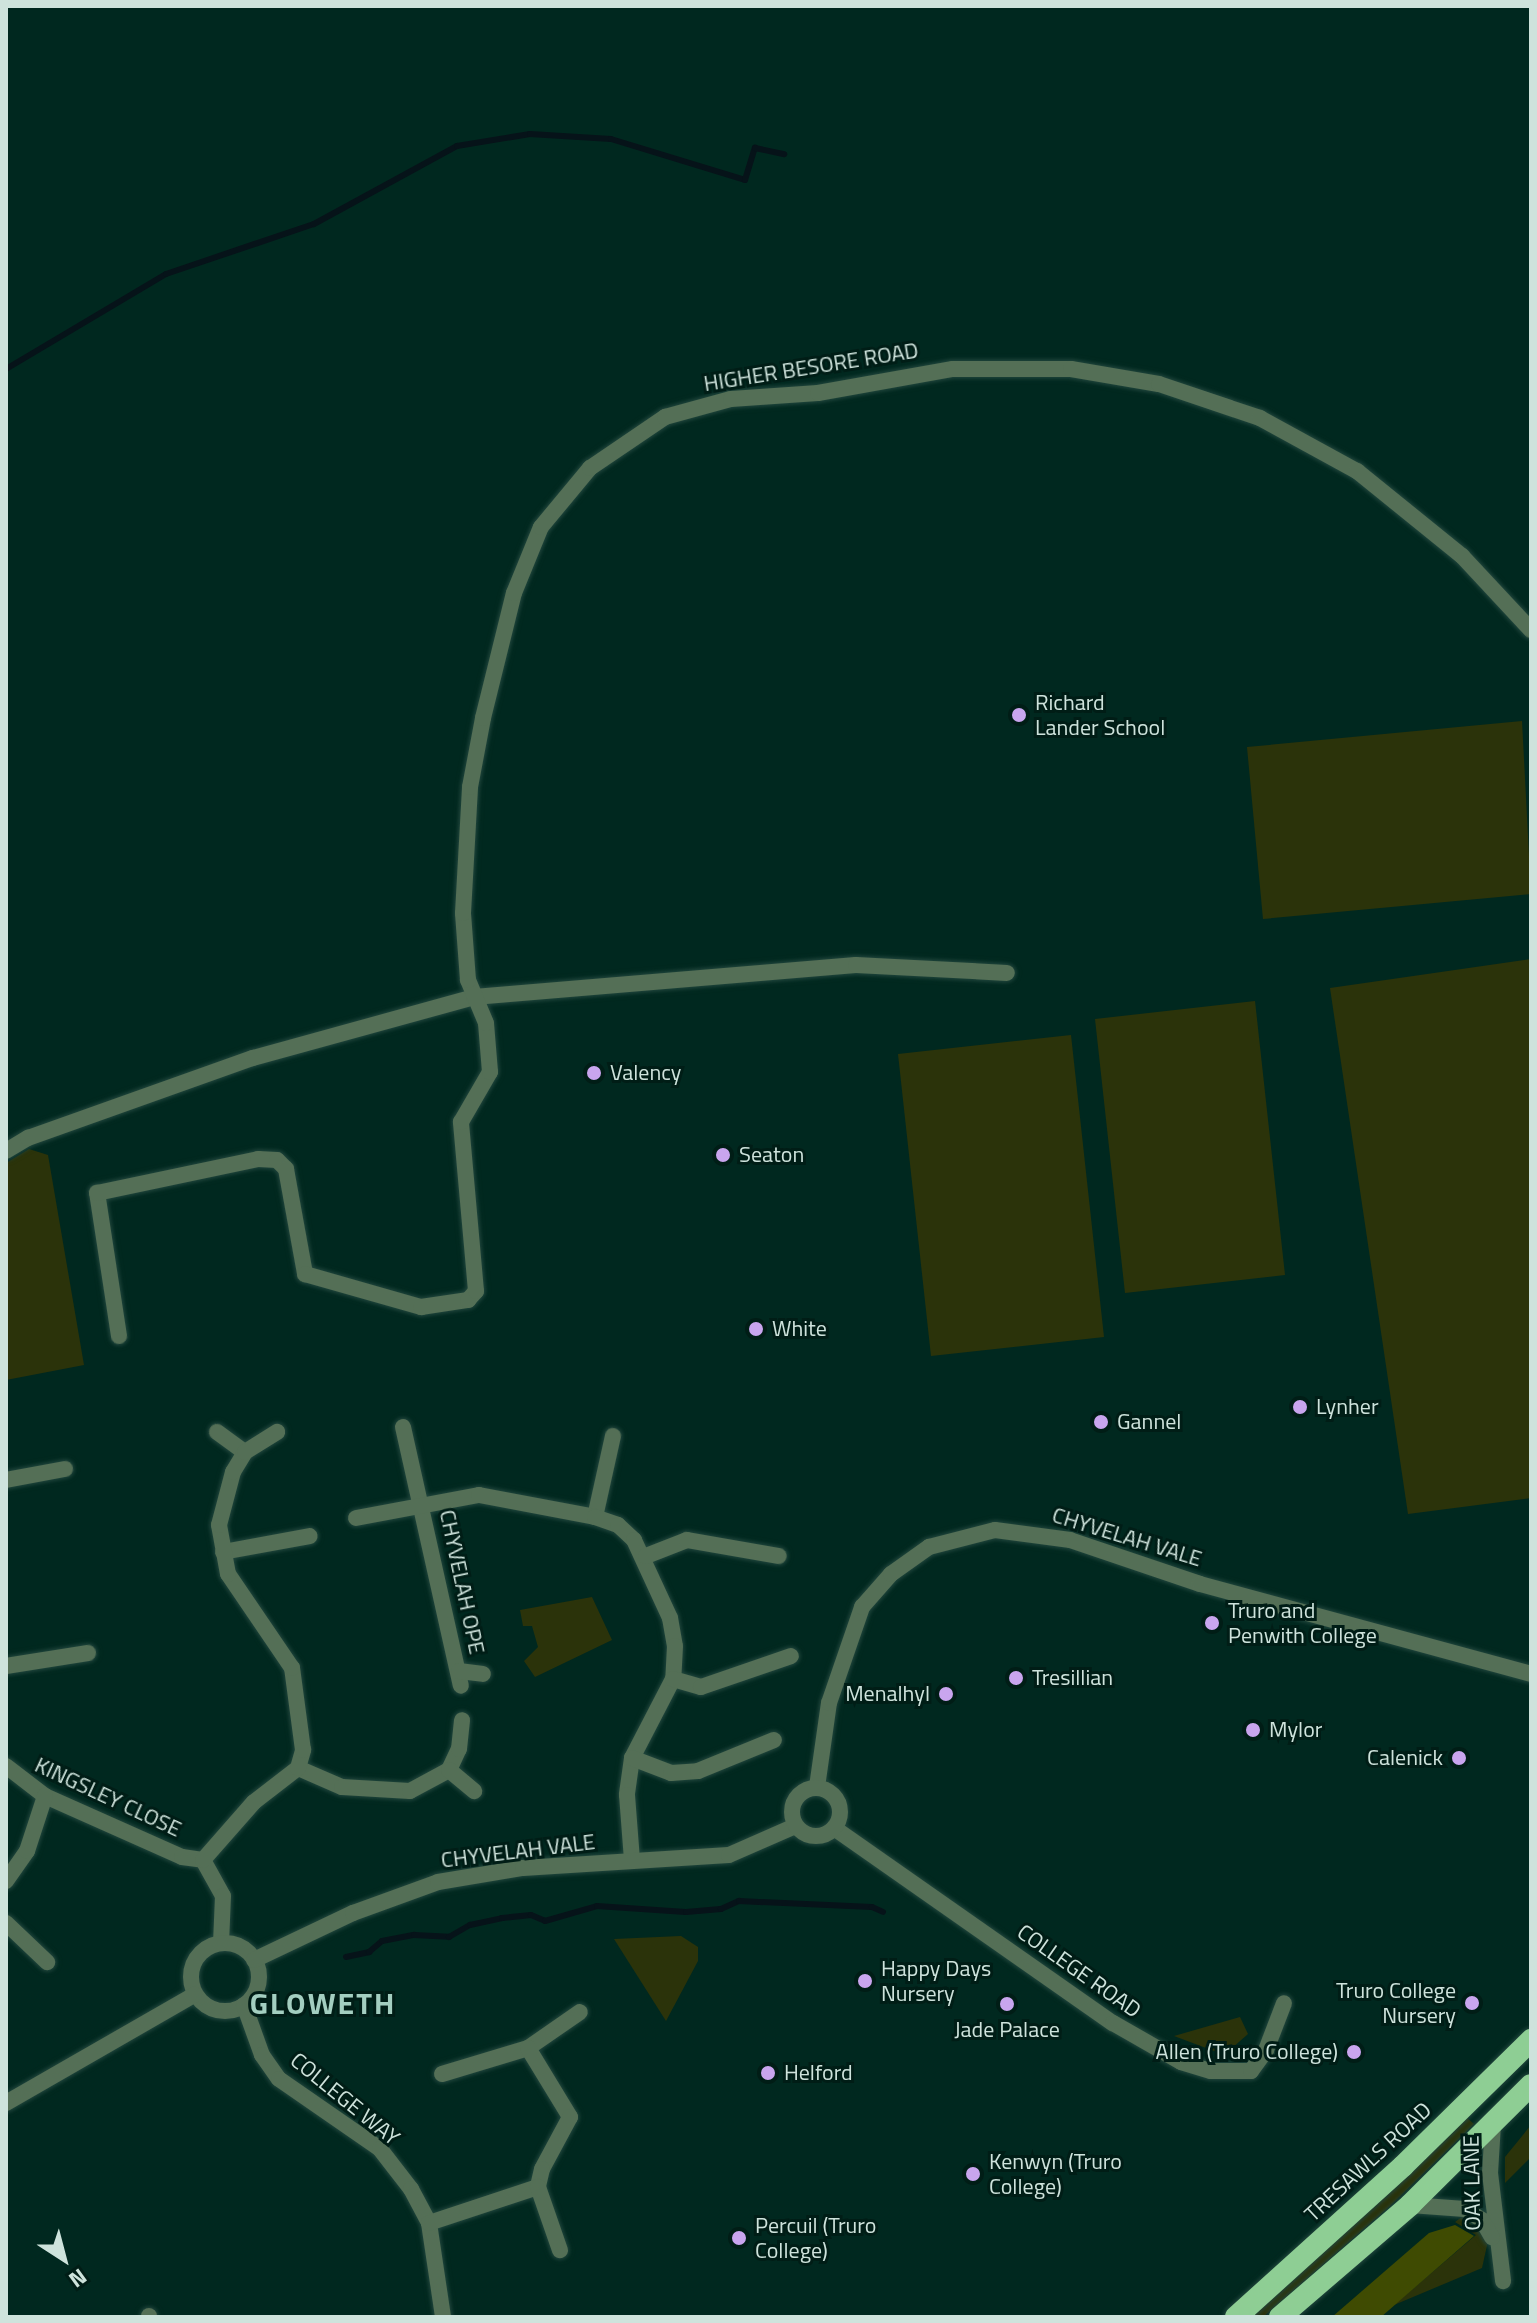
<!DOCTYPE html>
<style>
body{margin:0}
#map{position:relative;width:1537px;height:2323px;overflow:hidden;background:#00281f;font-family:"Titillium Web",sans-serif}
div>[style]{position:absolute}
.green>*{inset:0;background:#2b330a}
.forest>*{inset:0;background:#3f4b02}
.stream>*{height:6px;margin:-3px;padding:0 3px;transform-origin:3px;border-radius:3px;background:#061319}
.roads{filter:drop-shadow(0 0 2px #21463d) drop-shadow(0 0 2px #21463d)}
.minor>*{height:16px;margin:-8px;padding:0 8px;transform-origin:8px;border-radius:8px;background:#546f56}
.minor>.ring{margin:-8px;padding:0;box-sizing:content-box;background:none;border:16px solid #546f56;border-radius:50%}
.tertiary>*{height:16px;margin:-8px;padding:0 8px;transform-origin:8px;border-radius:8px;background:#546f56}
.tertiary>.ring{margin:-8px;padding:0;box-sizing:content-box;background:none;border:16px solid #546f56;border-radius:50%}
.trunk>*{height:22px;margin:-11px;padding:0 11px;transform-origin:11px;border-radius:11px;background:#8ece94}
.dots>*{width:22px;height:22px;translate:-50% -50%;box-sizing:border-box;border:4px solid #001d16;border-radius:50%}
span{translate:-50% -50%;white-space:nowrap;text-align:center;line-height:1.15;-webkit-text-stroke:6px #001d16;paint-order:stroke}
.street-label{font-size:22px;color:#cee3dc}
.poi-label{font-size:22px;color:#cee3dc}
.left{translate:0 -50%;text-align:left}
.right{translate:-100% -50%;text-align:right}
.district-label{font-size:30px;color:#a3cec0;font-weight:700;letter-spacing:2px}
.frame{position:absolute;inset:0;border:8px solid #cee3dc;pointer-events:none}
.north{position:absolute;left:24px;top:2219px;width:80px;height:80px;-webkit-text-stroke:6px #001d16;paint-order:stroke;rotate:144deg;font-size:22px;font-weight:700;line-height:32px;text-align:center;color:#cee3dc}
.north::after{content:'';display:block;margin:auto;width:28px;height:36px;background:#cee3dc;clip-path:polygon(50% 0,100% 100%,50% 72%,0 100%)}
</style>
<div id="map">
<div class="green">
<i style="clip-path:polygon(1522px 721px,1531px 894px,1263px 919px,1247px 747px)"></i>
<i style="clip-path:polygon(1531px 959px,1531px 1498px,1408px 1514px,1330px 988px)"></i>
<i style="clip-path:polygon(1255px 1001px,1285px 1275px,1125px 1293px,1095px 1019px)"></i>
<i style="clip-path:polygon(1071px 1035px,1104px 1337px,931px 1356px,898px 1054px)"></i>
<i style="clip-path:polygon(29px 1149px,48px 1155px,84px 1365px,6px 1380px,6px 1163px)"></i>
<i style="clip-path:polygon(592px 1597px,612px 1640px,535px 1677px,524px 1661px,538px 1647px,532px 1626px,523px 1626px,520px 1610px)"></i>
<i style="clip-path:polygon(681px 1936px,698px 1947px,698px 1961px,666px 2021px,614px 1939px)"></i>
<i style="clip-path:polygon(1240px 2017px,1248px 2034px,1231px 2049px,1214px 2051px,1174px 2036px)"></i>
<i style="clip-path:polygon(1465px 2116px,1474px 2124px,1390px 2206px,1263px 2317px,1247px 2317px)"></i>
<i style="clip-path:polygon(1531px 2125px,1531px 2157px,1505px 2183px,1505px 2157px)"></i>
<i style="clip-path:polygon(1463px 2216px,1488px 2241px,1482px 2268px,1394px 2305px,1476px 2235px,1455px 2222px)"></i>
</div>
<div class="forest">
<i style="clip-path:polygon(1455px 2225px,1474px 2236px,1381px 2317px,1332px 2317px,1429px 2233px)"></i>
</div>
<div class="stream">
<i style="left:6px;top:369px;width:186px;rotate:-30.7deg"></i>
<i style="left:166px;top:274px;width:156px;rotate:-18.7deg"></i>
<i style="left:314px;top:224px;width:163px;rotate:-28.6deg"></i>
<i style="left:457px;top:146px;width:74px;rotate:-9.3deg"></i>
<i style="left:530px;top:134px;width:81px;rotate:3.5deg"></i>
<i style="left:611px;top:139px;width:140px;rotate:17deg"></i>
<i style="left:745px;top:180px;width:34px;rotate:-73deg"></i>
<i style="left:755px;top:148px;width:30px;rotate:12deg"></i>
<i style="left:346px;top:1957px;width:24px;rotate:-12deg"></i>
<i style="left:369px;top:1952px;width:17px;rotate:-40deg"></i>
<i style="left:382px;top:1941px;width:33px;rotate:-11deg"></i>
<i style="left:414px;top:1935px;width:35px;rotate:3deg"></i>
<i style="left:449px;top:1937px;width:24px;rotate:-30deg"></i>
<i style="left:470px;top:1925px;width:33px;rotate:-12deg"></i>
<i style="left:502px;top:1918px;width:29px;rotate:-6deg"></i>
<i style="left:531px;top:1915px;width:15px;rotate:23deg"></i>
<i style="left:545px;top:1921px;width:54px;rotate:-16.1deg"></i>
<i style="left:597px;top:1906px;width:89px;rotate:3.9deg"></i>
<i style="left:686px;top:1912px;width:35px;rotate:-5deg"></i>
<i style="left:721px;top:1909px;width:20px;rotate:-24deg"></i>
<i style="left:739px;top:1901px;width:133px;rotate:2.6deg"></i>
<i style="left:872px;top:1907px;width:12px;rotate:24deg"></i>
</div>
<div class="roads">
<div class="minor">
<i style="left:6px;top:1151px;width:26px;rotate:-31deg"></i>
<i style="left:28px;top:1138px;width:239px;rotate:-19.6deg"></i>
<i style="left:253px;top:1058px;width:229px;rotate:-15.4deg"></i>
<i style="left:474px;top:997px;width:383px;rotate:-4.8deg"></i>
<i style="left:856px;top:965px;width:151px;rotate:3deg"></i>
<i style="left:119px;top:1336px;width:145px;rotate:-98.7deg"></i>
<i style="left:97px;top:1193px;width:165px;rotate:-11.9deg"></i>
<i style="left:258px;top:1159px;width:19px;rotate:3deg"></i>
<i style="left:277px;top:1160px;width:13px;rotate:45deg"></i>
<i style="left:286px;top:1169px;width:107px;rotate:79.7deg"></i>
<i style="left:305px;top:1274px;width:121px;rotate:15.9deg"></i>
<i style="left:421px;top:1307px;width:48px;rotate:-8.5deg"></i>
<i style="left:468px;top:1300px;width:12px;rotate:-48deg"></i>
<i style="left:476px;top:1291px;width:170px;rotate:-95.1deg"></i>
<i style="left:461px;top:1122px;width:58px;rotate:-59.9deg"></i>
<i style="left:490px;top:1072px;width:49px;rotate:-94.7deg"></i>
<i style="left:486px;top:1023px;width:47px;rotate:-112.7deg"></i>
<i style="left:468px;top:980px;width:67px;rotate:-94.3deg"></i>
<i style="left:463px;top:913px;width:126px;rotate:-86.8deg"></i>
<i style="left:470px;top:787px;width:70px;rotate:-79.3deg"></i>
<i style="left:483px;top:718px;width:129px;rotate:-76.1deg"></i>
<i style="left:514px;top:593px;width:71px;rotate:-67.8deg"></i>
<i style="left:541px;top:527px;width:77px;rotate:-50.3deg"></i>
<i style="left:590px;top:468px;width:91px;rotate:-34.2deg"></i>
<i style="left:665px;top:417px;width:68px;rotate:-15.3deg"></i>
<i style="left:731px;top:399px;width:87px;rotate:-3.9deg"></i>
<i style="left:818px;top:393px;width:137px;rotate:-10.1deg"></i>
<i style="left:953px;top:369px;width:118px"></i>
<i style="left:1071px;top:369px;width:89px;rotate:9.7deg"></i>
<i style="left:1159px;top:384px;width:107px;rotate:18.6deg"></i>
<i style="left:1260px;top:418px;width:111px;rotate:28.7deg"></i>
<i style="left:1357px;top:471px;width:135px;rotate:39deg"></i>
<i style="left:1462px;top:556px;width:101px;rotate:47deg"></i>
<i style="left:403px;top:1427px;width:265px;rotate:77.4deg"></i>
<i style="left:217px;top:1432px;width:34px;rotate:36deg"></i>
<i style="left:6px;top:1480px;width:60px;rotate:-10.6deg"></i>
<i style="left:595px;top:1517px;width:83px;rotate:-77.5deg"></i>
<i style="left:356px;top:1518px;width:125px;rotate:-10.6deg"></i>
<i style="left:479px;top:1495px;width:118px;rotate:10.7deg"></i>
<i style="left:595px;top:1517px;width:24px;rotate:19deg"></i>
<i style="left:618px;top:1525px;width:22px;rotate:43deg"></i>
<i style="left:634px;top:1540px;width:86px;rotate:65.2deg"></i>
<i style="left:670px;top:1618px;width:28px;rotate:80deg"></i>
<i style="left:675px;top:1646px;width:33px;rotate:93deg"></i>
<i style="left:673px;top:1679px;width:89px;rotate:117.4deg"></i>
<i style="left:632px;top:1758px;width:37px;rotate:98deg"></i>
<i style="left:627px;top:1795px;width:65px;rotate:85.6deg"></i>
<i style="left:223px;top:1552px;width:88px;rotate:-10.4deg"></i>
<i style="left:646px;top:1556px;width:44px;rotate:-21.3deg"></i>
<i style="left:687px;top:1540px;width:93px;rotate:9.9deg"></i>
<i style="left:6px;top:1666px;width:83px;rotate:-9deg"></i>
<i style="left:459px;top:1671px;width:24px;rotate:7deg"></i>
<i style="left:673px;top:1679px;width:29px;rotate:16deg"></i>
<i style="left:701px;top:1687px;width:95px;rotate:-19deg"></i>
<i style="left:632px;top:1758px;width:42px;rotate:21deg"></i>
<i style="left:671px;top:1773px;width:27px;rotate:-4deg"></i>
<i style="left:698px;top:1771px;width:82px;rotate:-22.2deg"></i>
<i style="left:6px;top:1766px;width:49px;rotate:37.6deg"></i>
<i style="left:45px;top:1796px;width:150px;rotate:24deg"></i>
<i style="left:182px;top:1857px;width:21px;rotate:8deg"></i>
<i style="left:203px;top:1860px;width:41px;rotate:60.9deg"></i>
<i style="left:223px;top:1896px;width:47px;rotate:92.4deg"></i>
<i style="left:298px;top:1768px;width:48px;rotate:23.4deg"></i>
<i style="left:342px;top:1787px;width:68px;rotate:3.4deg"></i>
<i style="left:410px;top:1791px;width:44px;rotate:-28.3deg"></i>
<i style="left:449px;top:1770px;width:23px;rotate:-65deg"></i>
<i style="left:459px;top:1749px;width:29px;rotate:-84deg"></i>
<i style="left:449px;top:1770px;width:33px;rotate:40deg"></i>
<i style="left:834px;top:1828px;width:340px;rotate:35deg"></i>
<i style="left:1113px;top:2023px;width:78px;rotate:29.8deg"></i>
<i style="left:1181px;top:2062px;width:31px;rotate:17deg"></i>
<i style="left:1211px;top:2071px;width:40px"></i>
<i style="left:1251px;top:2071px;width:26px;rotate:-54deg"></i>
<i style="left:1266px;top:2050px;width:50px;rotate:-69deg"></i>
<i style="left:203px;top:1860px;width:77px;rotate:-48.7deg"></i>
<i style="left:254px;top:1802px;width:56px;rotate:-37.7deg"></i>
<i style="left:298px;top:1768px;width:19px;rotate:-74deg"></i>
<i style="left:303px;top:1750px;width:83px;rotate:-97.6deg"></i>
<i style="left:292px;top:1668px;width:114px;rotate:-124.2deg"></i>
<i style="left:228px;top:1574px;width:50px;rotate:-100.4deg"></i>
<i style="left:219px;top:1525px;width:55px;rotate:-75.2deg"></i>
<i style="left:233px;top:1472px;width:23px;rotate:-59deg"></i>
<i style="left:245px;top:1452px;width:38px;rotate:-32deg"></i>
<i style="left:6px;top:1881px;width:37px;rotate:-55deg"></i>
<i style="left:27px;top:1851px;width:58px;rotate:-71.9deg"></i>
<i style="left:6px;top:1923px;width:57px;rotate:43.6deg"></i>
<i class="ring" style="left:191px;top:1943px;width:52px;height:52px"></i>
<i style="left:254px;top:1960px;width:110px;rotate:-25.4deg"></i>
<i style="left:353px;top:1913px;width:90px;rotate:-20deg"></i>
<i style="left:438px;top:1882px;width:86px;rotate:-9.4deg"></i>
<i style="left:523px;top:1868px;width:206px;rotate:-3.6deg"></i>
<i style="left:729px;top:1855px;width:72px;rotate:-23.7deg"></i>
<i style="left:244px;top:2005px;width:53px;rotate:70.2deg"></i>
<i style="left:262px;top:2055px;width:29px;rotate:55deg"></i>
<i style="left:279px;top:2079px;width:123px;rotate:34.7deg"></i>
<i style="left:380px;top:2149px;width:51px;rotate:52.2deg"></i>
<i style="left:411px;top:2189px;width:38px;rotate:62deg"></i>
<i style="left:429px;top:2223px;width:95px;rotate:81.5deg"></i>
<i style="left:528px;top:2048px;width:63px;rotate:-34.7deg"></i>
<i style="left:442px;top:2074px;width:90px;rotate:-16.8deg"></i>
<i style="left:528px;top:2048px;width:81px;rotate:58.7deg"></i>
<i style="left:570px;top:2117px;width:59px;rotate:118.3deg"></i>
<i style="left:542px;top:2169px;width:18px;rotate:103deg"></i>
<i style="left:6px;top:2103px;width:217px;rotate:-29.9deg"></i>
<i style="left:1493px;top:2124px;width:49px;rotate:93.5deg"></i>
<i style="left:1490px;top:2173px;width:109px;rotate:83.1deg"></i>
<i style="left:1410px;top:2205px;width:55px;rotate:4.2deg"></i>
<i style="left:1465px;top:2209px;width:20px;rotate:33deg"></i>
<i style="left:1482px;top:2220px;width:20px;rotate:60deg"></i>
<i style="left:429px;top:2223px;width:115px;rotate:-18.3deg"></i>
<i style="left:538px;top:2187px;width:67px;rotate:70.8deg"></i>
<i style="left:149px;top:2317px;width:1px;rotate:-90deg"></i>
</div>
<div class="tertiary">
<i style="left:817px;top:1787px;width:85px;rotate:-81.9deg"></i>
<i style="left:829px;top:1703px;width:102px;rotate:-71deg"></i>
<i style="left:862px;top:1607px;width:44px;rotate:-48.7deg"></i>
<i style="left:891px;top:1574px;width:47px;rotate:-35.4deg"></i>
<i style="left:929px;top:1547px;width:68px;rotate:-14.4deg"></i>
<i style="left:995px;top:1530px;width:76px;rotate:7.6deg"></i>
<i style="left:1070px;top:1540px;width:137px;rotate:18.7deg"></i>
<i style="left:1200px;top:1584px;width:343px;rotate:15.2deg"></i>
<i class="ring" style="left:792px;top:1788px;width:32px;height:32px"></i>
</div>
<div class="trunk">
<i style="left:1236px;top:2317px;width:225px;rotate:-42.1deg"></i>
<i style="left:1403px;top:2166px;width:180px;rotate:-44.5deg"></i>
<i style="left:1280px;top:2317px;width:172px;rotate:-40.7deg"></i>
<i style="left:1410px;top:2205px;width:170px;rotate:-44.8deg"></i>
</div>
</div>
<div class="dots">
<i style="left:1019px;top:715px;background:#c9a5ee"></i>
<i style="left:594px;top:1073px;background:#c9a5ee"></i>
<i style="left:723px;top:1155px;background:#c9a5ee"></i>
<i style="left:756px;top:1329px;background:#c9a5ee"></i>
<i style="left:1300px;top:1407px;background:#c9a5ee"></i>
<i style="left:1101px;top:1422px;background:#c9a5ee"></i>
<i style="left:1212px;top:1623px;background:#c9a5ee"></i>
<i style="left:1016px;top:1678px;background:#c9a5ee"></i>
<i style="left:946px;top:1694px;background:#c9a5ee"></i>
<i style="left:1253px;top:1730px;background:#c9a5ee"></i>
<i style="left:1459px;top:1758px;background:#c9a5ee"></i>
<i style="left:865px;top:1981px;background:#c9a5ee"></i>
<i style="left:1472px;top:2003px;background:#c9a5ee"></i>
<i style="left:1007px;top:2004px;background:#c9a5ee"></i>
<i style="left:1354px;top:2052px;background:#c9a5ee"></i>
<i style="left:768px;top:2073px;background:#c9a5ee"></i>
<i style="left:973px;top:2174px;background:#c9a5ee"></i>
<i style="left:739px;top:2238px;background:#c9a5ee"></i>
</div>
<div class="street-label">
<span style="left:811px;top:367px;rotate:-9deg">HIGHER BESORE ROAD</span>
<span style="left:1127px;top:1537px;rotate:17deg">CHYVELAH VALE</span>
<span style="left:462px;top:1582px;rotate:78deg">CHYVELAH OPE</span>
<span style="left:108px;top:1797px;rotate:25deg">KINGSLEY CLOSE</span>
<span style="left:518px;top:1851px;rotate:-7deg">CHYVELAH VALE</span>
<span style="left:1079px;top:1971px;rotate:35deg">COLLEGE ROAD</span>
<span style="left:345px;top:2099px;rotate:39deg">COLLEGE WAY</span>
<span style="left:1368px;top:2162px;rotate:-43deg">TRESAWLS ROAD</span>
<span style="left:1472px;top:2183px;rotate:-91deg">OAK LANE</span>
</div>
<div class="poi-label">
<span class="left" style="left:1035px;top:715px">Richard<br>Lander School</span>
<span class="left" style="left:610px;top:1073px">Valency</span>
<span class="left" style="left:739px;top:1155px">Seaton</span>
<span class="left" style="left:772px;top:1329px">White</span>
<span class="left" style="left:1316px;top:1407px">Lynher</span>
<span class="left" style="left:1117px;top:1422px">Gannel</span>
<span class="left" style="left:1228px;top:1623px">Truro and<br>Penwith College</span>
<span class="left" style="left:1032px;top:1678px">Tresillian</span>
<span class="right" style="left:930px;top:1694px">Menalhyl</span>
<span class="left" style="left:1269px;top:1730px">Mylor</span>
<span class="right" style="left:1443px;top:1758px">Calenick</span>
<span class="left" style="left:881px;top:1981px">Happy Days<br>Nursery</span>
<span class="right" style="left:1456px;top:2003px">Truro College<br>Nursery</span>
<span style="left:1007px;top:2030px">Jade Palace</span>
<span class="right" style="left:1338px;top:2052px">Allen (Truro College)</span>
<span class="left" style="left:784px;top:2073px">Helford</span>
<span class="left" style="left:989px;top:2174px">Kenwyn (Truro<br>College)</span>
<span class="left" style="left:755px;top:2238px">Percuil (Truro<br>College)</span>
</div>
<div class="district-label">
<span style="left:323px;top:2003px">GLOWETH</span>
</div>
<div class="frame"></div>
<div class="north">N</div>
</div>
